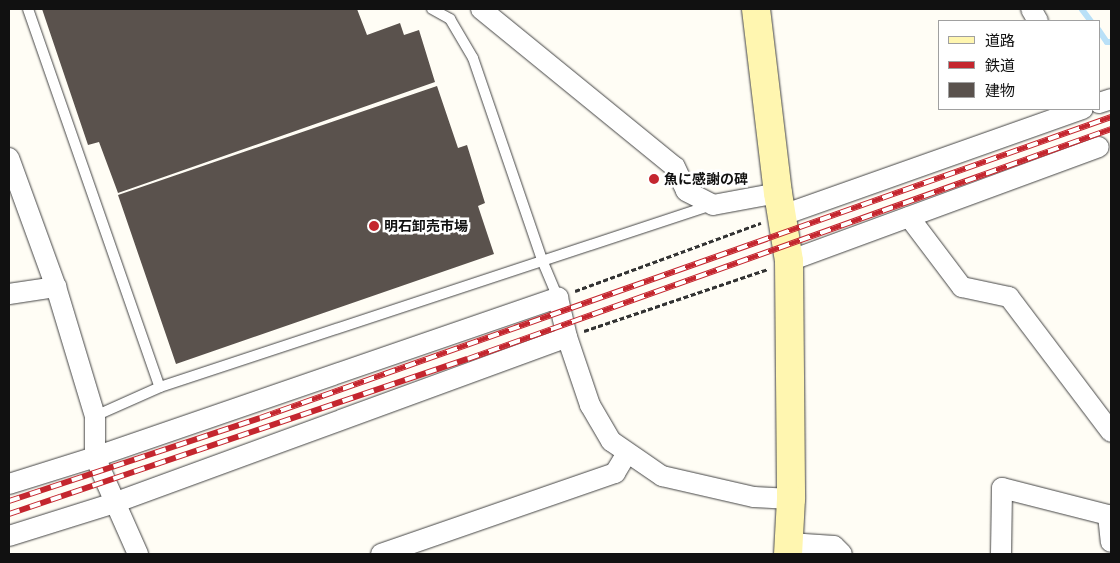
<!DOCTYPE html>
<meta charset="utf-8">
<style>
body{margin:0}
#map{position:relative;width:1120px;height:563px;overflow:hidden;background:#fffdf5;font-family:"IBM Plex Serif","Noto Sans JP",serif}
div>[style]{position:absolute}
.stream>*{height:5.5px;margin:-2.75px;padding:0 2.75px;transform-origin:2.75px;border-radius:2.75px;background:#b9e0f7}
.building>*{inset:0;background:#5a524d}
.path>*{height:3px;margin-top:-1.5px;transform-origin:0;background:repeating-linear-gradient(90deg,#333 0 5px,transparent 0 7.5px)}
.roads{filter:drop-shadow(0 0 1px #444) drop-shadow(0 0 1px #444)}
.lane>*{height:10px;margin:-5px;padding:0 5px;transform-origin:5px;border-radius:5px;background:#fff}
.street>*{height:20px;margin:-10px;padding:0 10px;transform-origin:10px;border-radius:10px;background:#fff}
.secondary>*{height:28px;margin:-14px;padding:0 14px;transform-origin:14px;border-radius:14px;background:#fff6b0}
.rail>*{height:5.5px;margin-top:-2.75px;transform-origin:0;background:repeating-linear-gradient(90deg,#fff 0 11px,#c4262e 0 22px);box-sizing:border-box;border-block:1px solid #c4262e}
.dots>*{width:14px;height:14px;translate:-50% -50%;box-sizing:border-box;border:2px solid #fff;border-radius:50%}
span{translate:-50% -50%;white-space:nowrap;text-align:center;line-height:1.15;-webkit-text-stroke:5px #fff;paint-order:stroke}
.poi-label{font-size:14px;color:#111;font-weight:700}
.left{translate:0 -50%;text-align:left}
.frame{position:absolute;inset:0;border:10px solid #111;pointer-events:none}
.legend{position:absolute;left:938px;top:20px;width:162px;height:90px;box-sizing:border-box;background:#fff;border:1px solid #a0a0a0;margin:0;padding:6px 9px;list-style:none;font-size:15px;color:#111}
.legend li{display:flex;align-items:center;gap:10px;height:25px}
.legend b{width:25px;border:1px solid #a0a0a0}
</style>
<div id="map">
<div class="stream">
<i style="left:1082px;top:9px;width:15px;rotate:53deg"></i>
<i style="left:1099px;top:30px;width:14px;rotate:56deg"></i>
<i style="left:1107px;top:42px;width:4px"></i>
</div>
<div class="building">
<i style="clip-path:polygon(42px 9px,357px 9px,367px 35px,400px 23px,404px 35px,419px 30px,435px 82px,118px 193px,99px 142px,88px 145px)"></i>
<i style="clip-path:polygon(437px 86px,458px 148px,467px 145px,485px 203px,478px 206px,494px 254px,176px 364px,118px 195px)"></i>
</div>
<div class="path">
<i style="left:575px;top:291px;width:198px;rotate:-20.1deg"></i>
<i style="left:584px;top:331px;width:194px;rotate:-18.6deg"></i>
</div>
<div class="roads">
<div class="lane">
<i style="left:28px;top:9px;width:400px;rotate:70.8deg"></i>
<i style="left:432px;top:9px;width:21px;rotate:29deg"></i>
<i style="left:450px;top:19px;width:45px;rotate:59.5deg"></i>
<i style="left:473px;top:58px;width:213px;rotate:71.1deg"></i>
<i style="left:542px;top:260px;width:41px;rotate:67.2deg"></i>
<i style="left:95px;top:416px;width:71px;rotate:-24deg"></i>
<i style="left:160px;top:387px;width:581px;rotate:-18.25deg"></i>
</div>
<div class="street">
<i style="left:481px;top:9px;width:250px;rotate:39.2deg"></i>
<i style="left:675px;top:167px;width:26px;rotate:65deg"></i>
<i style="left:686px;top:191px;width:30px;rotate:27deg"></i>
<i style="left:713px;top:205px;width:66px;rotate:-10.5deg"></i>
<i style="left:1031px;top:9px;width:14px;rotate:60deg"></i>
<i style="left:1099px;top:103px;width:13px;rotate:-18deg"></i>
<i style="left:9px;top:158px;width:137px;rotate:70deg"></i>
<i style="left:56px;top:287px;width:135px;rotate:73.2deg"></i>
<i style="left:95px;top:416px;width:41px;rotate:90deg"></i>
<i style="left:95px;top:457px;width:106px;rotate:66.1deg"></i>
<i style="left:783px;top:215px;width:318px;rotate:-19.5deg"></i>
<i style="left:909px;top:217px;width:88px;rotate:52.9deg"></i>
<i style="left:962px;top:287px;width:48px;rotate:12deg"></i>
<i style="left:1009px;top:297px;width:169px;rotate:52.9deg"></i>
<i style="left:789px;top:261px;width:330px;rotate:-20.2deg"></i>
<i style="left:9px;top:294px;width:48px;rotate:-8.5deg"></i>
<i style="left:9px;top:484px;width:90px;rotate:-17.4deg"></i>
<i style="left:95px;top:457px;width:490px;rotate:-19deg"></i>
<i style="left:558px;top:298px;width:40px;rotate:77deg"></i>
<i style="left:567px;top:337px;width:72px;rotate:71.3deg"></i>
<i style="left:590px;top:405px;width:42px;rotate:59.7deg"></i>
<i style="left:611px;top:441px;width:62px;rotate:34.5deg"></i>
<i style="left:662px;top:476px;width:94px;rotate:12.9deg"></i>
<i style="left:754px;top:497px;width:37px;rotate:3deg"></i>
<i style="left:9px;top:536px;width:110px;rotate:-17.4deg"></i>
<i style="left:114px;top:503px;width:482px;rotate:-20.1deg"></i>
<i style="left:789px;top:543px;width:45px;rotate:3.8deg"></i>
<i style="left:834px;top:546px;width:11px;rotate:45deg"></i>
<i style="left:381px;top:554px;width:248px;rotate:-19.1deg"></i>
<i style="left:615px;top:473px;width:23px;rotate:-59deg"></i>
<i style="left:1001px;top:554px;width:66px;rotate:-89.1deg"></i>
<i style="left:1002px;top:488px;width:109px;rotate:14.3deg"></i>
<i style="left:1108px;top:515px;width:27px;rotate:84deg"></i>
</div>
<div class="secondary">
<i style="left:756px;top:9px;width:185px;rotate:83.2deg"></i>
<i style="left:778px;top:193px;width:69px;rotate:80.8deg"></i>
<i style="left:789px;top:261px;width:238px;rotate:89.5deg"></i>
<i style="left:791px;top:499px;width:55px;rotate:93.1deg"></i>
</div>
</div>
<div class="rail">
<i style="left:9px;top:501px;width:264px;rotate:-18.3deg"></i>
<i style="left:260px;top:418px;width:903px;rotate:-19.48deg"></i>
<i style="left:9px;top:514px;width:484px;rotate:-18.7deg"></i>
<i style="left:468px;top:359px;width:683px;rotate:-19.68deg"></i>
</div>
<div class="dots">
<i style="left:654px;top:179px;background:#c4262e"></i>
<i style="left:374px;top:226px;background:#c4262e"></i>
</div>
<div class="poi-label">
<span class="left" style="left:664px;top:179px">魚に感謝の碑</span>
<span class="left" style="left:384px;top:226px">明石卸売市場</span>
</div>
<div class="frame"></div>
<ul class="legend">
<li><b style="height:6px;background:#fff6b0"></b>道路</li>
<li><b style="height:6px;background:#c4262e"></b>鉄道</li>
<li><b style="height:14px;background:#5a524d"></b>建物</li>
</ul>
</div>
